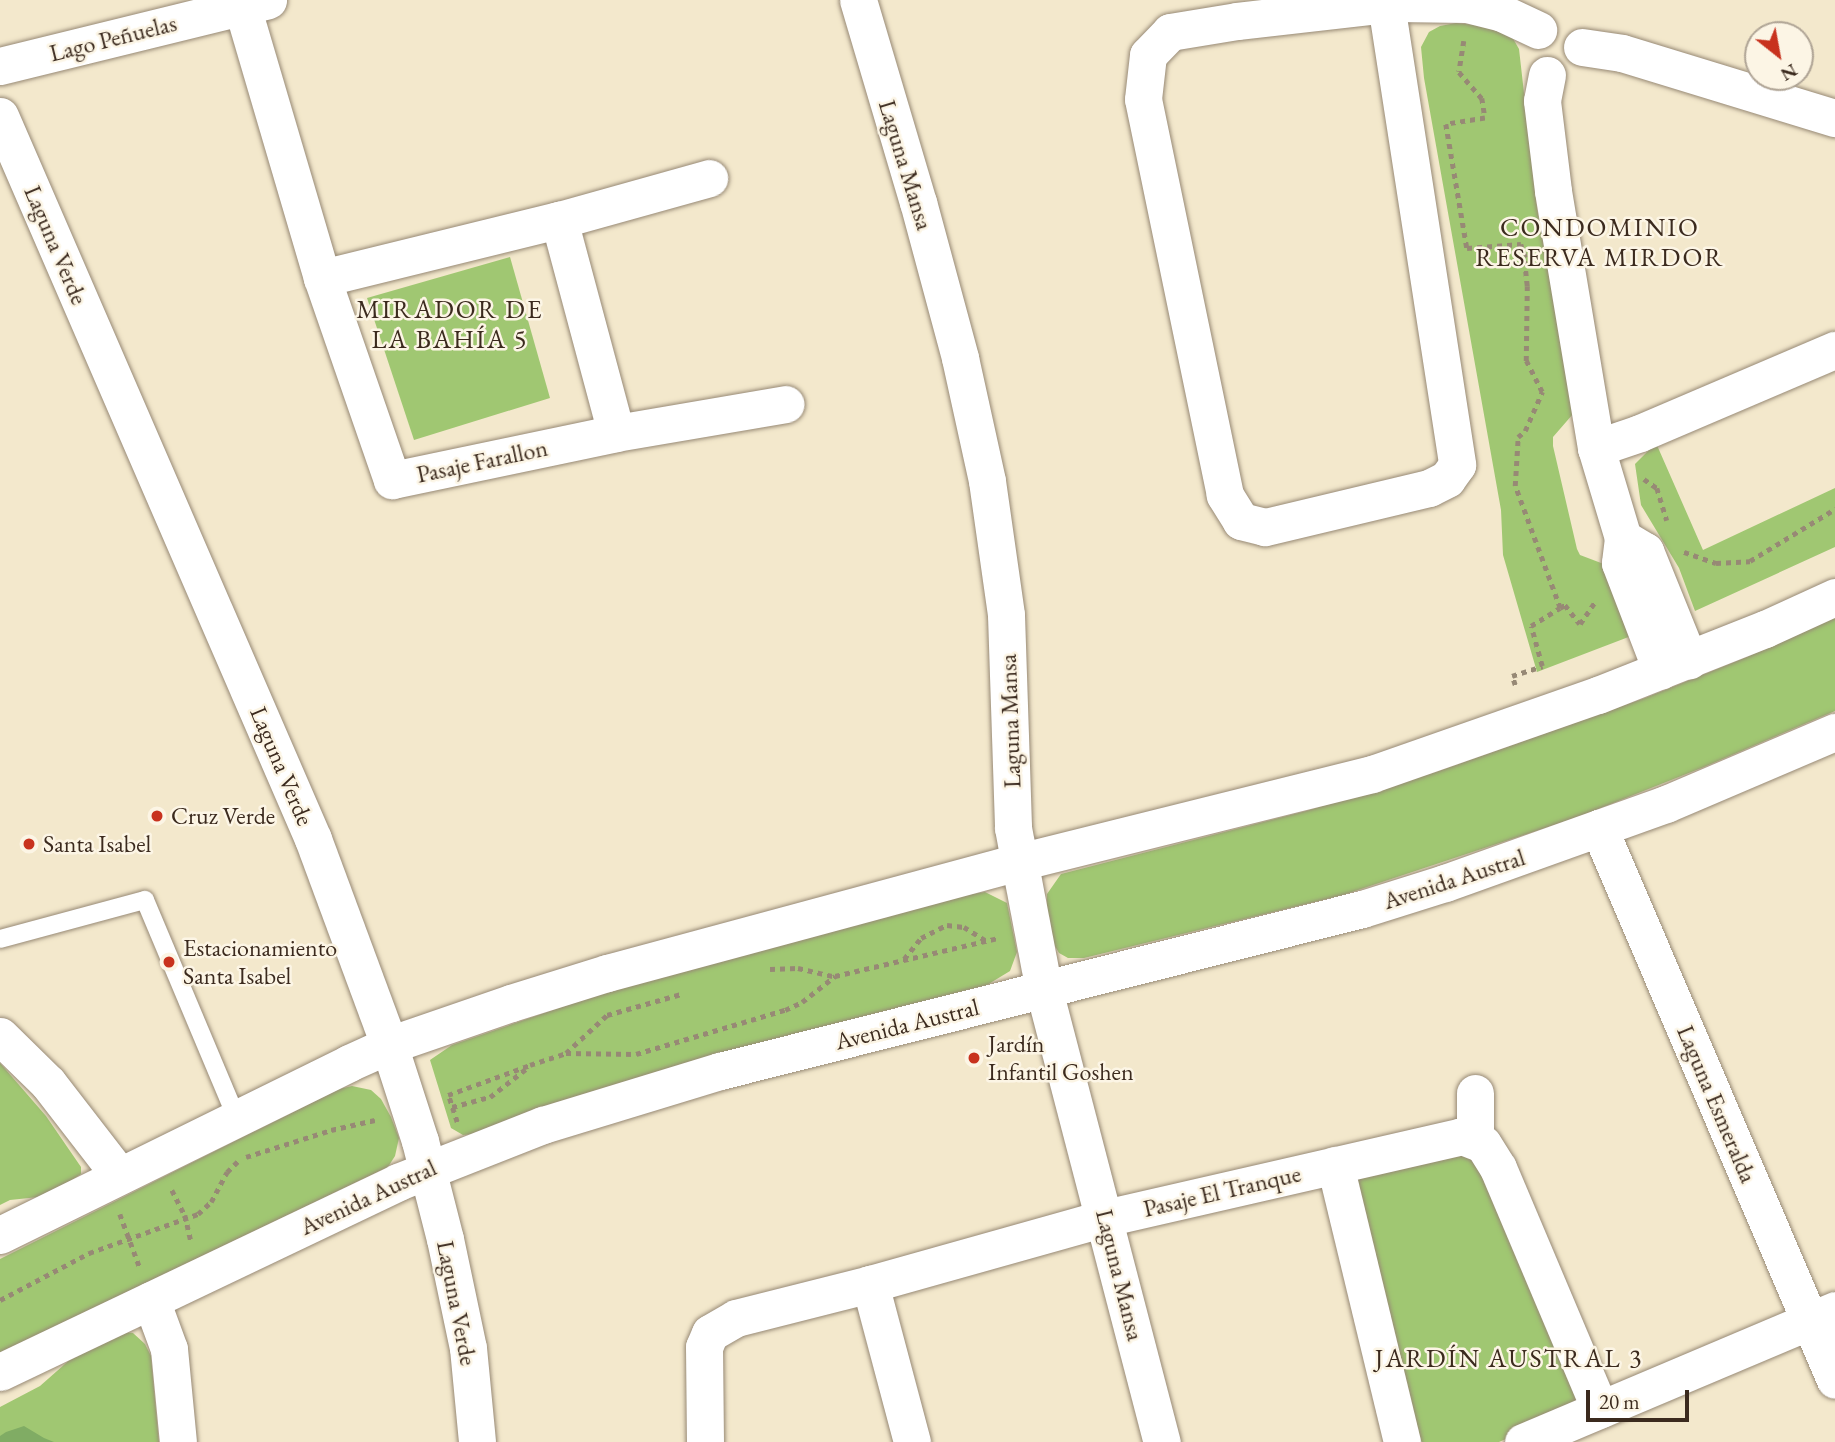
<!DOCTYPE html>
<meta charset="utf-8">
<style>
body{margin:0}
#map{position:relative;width:1835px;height:1442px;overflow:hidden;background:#f3e8cc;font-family:"EB Garamond",serif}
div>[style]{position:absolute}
.green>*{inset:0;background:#a0c772}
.forest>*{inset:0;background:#80ac64}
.path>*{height:4.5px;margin-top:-2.25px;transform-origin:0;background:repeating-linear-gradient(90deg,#978975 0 5px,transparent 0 10px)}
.roads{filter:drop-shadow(0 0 2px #978975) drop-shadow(0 0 2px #978975)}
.lane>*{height:18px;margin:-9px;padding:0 9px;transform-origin:9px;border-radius:9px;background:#fff}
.street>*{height:37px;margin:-18.5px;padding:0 18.5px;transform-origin:18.5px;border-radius:18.5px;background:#fff}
.dots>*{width:19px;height:19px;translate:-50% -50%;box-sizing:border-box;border:4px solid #fcf5e5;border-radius:50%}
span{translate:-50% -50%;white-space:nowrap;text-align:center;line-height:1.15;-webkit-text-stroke:5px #fcf5e5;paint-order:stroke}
.street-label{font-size:24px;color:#3b2a1e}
.poi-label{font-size:24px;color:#3b2a1e}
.left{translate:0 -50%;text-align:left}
.neighbourhood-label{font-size:26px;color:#3b2a1e;letter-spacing:2px}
.north{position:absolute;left:1744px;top:21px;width:70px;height:70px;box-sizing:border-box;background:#fcf5e5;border:2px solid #afa495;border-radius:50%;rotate:149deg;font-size:19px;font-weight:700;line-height:28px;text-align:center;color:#3b2a1e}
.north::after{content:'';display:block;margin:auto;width:24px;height:32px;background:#c8321e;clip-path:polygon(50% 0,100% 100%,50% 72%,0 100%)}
.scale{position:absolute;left:1586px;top:1390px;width:103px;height:32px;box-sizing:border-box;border:4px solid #3b2a1e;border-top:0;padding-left:9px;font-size:21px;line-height:24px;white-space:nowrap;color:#3b2a1e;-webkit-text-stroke:5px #fcf5e5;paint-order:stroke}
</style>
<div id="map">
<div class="green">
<i style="clip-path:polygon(1456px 23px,1494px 27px,1511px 35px,1519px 49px,1537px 208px,1573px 407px,1573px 414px,1553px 437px,1553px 446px,1577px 549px,1580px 555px,1609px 566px,1639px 633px,1537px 672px,1503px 555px,1501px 510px,1424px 78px,1421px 47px,1429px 32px,1440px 26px)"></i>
<i style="clip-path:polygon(510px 257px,550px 398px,414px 440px,367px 298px)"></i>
<i style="clip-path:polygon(1656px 443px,1703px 550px,1835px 488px,1835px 547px,1695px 611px,1679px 568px,1641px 505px,1635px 464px)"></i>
<i style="clip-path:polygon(1835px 617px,1835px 711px,1704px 767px,1578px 817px,1343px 895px,1084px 958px,1068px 958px,1059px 953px,1052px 941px,1047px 920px,1047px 894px,1061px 874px,1306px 811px,1436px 772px,1645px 698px,1747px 657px)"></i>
<i style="clip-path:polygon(985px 892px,1007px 903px,1017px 952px,1010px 971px,987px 985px,758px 1043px,474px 1134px,463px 1135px,451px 1128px,430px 1060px,452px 1045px,608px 991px,959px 896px)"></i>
<i style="clip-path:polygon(0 1063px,46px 1116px,81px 1167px,81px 1174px,48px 1196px,10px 1200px,0 1205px)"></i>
<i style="clip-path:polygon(352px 1086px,371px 1090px,381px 1099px,391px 1117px,399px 1138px,395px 1156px,388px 1167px,0 1353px,0 1259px,339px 1089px)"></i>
<i style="clip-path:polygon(1437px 1151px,1474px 1154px,1578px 1397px,1562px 1414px,1499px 1442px,1415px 1442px,1356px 1180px,1366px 1171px)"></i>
<i style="clip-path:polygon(123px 1332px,133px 1333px,145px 1344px,151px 1356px,159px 1442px,0 1442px,0 1407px,40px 1386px,74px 1356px)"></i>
</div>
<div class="forest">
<i style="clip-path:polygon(24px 1426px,44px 1438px,54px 1442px,0 1442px,0 1436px,6px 1432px)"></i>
</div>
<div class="path">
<i style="left:1464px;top:41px;width:31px;rotate:99deg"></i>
<i style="left:1459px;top:72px;width:35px;rotate:49deg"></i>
<i style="left:1482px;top:98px;width:20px;rotate:81deg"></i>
<i style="left:1485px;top:118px;width:39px;rotate:171deg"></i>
<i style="left:1446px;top:124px;width:126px;rotate:80.4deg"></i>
<i style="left:1467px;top:248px;width:54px;rotate:-4.2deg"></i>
<i style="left:1521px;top:244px;width:11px;rotate:75deg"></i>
<i style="left:1644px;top:479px;width:16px;rotate:35deg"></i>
<i style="left:1657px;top:488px;width:34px;rotate:73deg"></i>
<i style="left:1684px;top:552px;width:34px;rotate:19deg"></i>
<i style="left:1716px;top:563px;width:34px;rotate:-3deg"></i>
<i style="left:1750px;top:561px;width:100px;rotate:-31.5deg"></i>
<i style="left:1560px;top:608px;width:6px;rotate:-31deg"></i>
<i style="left:1565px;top:605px;width:24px;rotate:52deg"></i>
<i style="left:1580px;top:624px;width:29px;rotate:-56deg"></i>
<i style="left:1515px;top:685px;width:9px;rotate:-108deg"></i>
<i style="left:1512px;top:676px;width:32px;rotate:-18deg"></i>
<i style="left:1542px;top:666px;width:41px;rotate:-105.4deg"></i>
<i style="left:1531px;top:626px;width:34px;rotate:-32deg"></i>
<i style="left:1560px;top:608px;width:130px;rotate:-110.2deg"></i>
<i style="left:1515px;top:486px;width:49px;rotate:-86.5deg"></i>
<i style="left:1518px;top:437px;width:9px;rotate:-41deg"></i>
<i style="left:1525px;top:431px;width:43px;rotate:-66.4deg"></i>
<i style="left:1542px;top:392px;width:35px;rotate:-117deg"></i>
<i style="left:1526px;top:361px;width:75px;rotate:-89.2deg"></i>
<i style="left:1527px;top:286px;width:31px;rotate:-96deg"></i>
<i style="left:1524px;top:255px;width:3px;rotate:-18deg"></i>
<i style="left:904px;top:959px;width:27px;rotate:-51deg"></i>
<i style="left:921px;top:938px;width:29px;rotate:-27deg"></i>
<i style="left:947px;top:925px;width:17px;rotate:7deg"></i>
<i style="left:964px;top:927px;width:25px;rotate:32deg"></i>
<i style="left:770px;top:969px;width:28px;rotate:-2deg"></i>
<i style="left:798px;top:968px;width:37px;rotate:13deg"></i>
<i style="left:566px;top:1053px;width:56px;rotate:-42.8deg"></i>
<i style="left:607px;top:1015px;width:77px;rotate:-15.8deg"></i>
<i style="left:452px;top:1107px;width:39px;rotate:-15deg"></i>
<i style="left:490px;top:1097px;width:47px;rotate:-38.1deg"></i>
<i style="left:457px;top:1122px;width:28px;rotate:-108deg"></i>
<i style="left:448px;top:1095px;width:87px;rotate:-20.1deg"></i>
<i style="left:530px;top:1065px;width:38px;rotate:-18deg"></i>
<i style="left:566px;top:1053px;width:70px;rotate:0.8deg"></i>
<i style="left:636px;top:1054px;width:155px;rotate:-16.5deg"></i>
<i style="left:785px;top:1010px;width:19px;rotate:-25deg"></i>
<i style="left:802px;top:1002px;width:42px;rotate:-38.2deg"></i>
<i style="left:835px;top:976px;width:167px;rotate:-13.1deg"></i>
<i style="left:246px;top:1157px;width:89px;rotate:-17.6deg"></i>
<i style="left:331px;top:1130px;width:45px;rotate:-12.8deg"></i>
<i style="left:172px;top:1190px;width:28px;rotate:63deg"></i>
<i style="left:185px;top:1215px;width:27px;rotate:77deg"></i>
<i style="left:120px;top:1214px;width:58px;rotate:69.7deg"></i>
<i style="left:0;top:1300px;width:101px;rotate:-27.8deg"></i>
<i style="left:89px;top:1253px;width:116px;rotate:-19.7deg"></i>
<i style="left:198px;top:1214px;width:18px;rotate:-43deg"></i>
<i style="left:211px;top:1202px;width:34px;rotate:-62deg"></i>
<i style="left:227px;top:1172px;width:16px;rotate:-45deg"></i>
</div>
<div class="roads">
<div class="lane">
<i style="left:0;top:939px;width:150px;rotate:-15.1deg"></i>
<i style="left:145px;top:900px;width:235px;rotate:67.2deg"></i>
</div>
<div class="street">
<i style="left:858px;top:0;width:211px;rotate:73.5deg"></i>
<i style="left:918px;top:202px;width:162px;rotate:74.9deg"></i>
<i style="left:960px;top:358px;width:126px;rotate:77.6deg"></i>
<i style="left:987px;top:481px;width:135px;rotate:81.9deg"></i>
<i style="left:1006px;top:615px;width:213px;rotate:88.1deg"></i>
<i style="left:1013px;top:828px;width:165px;rotate:79.2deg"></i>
<i style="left:1044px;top:990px;width:467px;rotate:75.4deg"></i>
<i style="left:1386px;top:4px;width:466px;rotate:81.2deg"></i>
<i style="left:1457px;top:465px;width:17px;rotate:126deg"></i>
<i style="left:1447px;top:479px;width:20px;rotate:153deg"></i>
<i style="left:1429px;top:488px;width:169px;rotate:166.6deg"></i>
<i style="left:1265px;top:527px;width:25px;rotate:-166deg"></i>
<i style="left:1241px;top:521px;width:31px;rotate:-122deg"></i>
<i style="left:1225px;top:495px;width:404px;rotate:-101.7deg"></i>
<i style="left:1143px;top:99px;width:44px;rotate:-83.5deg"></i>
<i style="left:1148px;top:55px;width:32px;rotate:-46deg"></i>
<i style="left:1170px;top:32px;width:68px;rotate:-9.3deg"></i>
<i style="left:1237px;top:21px;width:159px;rotate:-6.5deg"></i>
<i style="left:1395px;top:3px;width:72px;rotate:0.8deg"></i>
<i style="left:1467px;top:4px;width:36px;rotate:14deg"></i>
<i style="left:1502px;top:13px;width:40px;rotate:25deg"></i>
<i style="left:242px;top:6px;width:284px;rotate:73.6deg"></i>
<i style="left:322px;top:278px;width:214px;rotate:70.9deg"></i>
<i style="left:392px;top:480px;width:229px;rotate:-11.8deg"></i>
<i style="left:616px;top:433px;width:172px;rotate:-9.7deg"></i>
<i style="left:1582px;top:47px;width:40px;rotate:8.5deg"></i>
<i style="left:1622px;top:53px;width:223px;rotate:17deg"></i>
<i style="left:0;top:66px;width:276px;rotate:-13.8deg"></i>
<i style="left:1547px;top:75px;width:26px;rotate:101deg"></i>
<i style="left:1542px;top:101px;width:91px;rotate:83deg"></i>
<i style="left:1553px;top:191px;width:261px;rotate:80.5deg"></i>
<i style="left:1596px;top:448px;width:94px;rotate:73.3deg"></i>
<i style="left:1623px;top:538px;width:25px;rotate:97deg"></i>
<i style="left:1620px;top:563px;width:115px;rotate:69deg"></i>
<i style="left:0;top:116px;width:788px;rotate:66.59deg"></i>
<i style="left:313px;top:839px;width:220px;rotate:69.7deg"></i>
<i style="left:389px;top:1045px;width:101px;rotate:72.1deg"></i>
<i style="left:420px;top:1141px;width:101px;rotate:75.7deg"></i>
<i style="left:445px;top:1239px;width:111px;rotate:78.1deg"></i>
<i style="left:468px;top:1348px;width:94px;rotate:84.5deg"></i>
<i style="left:559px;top:220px;width:220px;rotate:75deg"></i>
<i style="left:322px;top:278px;width:244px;rotate:-13.8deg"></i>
<i style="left:559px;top:220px;width:156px;rotate:-15.6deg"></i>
<i style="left:1596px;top:448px;width:46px;rotate:-18.8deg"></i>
<i style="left:1640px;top:433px;width:212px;rotate:-23.1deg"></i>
<i style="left:1623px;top:538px;width:26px;rotate:31deg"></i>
<i style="left:1645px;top:551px;width:118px;rotate:68deg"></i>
<i style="left:1599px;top:828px;width:600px;rotate:66.85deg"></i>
<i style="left:0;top:1036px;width:67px;rotate:44.4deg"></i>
<i style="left:48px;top:1083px;width:116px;rotate:52.3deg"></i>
<i style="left:1475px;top:1140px;width:47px;rotate:-90deg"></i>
<i style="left:1335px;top:1165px;width:285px;rotate:76.4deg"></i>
<i style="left:0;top:1235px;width:389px;rotate:-26.2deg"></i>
<i style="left:349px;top:1063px;width:44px;rotate:-24.2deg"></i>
<i style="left:389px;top:1045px;width:129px;rotate:-19deg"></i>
<i style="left:511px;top:1003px;width:101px;rotate:-17.4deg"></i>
<i style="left:607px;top:973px;width:427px;rotate:-15.1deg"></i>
<i style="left:1019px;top:862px;width:364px;rotate:-14deg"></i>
<i style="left:1372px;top:774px;width:239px;rotate:-19.3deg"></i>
<i style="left:1598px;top:695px;width:180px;rotate:-21.6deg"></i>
<i style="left:1765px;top:629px;width:77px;rotate:-24.6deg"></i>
<i style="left:870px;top:1284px;width:163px;rotate:75.1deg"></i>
<i style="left:151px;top:1300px;width:52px;rotate:69.8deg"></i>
<i style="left:169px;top:1349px;width:93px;rotate:84.5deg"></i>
<i style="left:0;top:1372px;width:441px;rotate:-25.5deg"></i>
<i style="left:398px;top:1182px;width:156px;rotate:-21.5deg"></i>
<i style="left:543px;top:1125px;width:185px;rotate:-17deg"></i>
<i style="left:720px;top:1071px;width:662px;rotate:-14.16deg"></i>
<i style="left:1362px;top:909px;width:87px;rotate:-17.4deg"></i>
<i style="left:1445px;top:883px;width:235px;rotate:-19.7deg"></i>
<i style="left:1666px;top:804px;width:184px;rotate:-23.1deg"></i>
<i style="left:705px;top:1442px;width:95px;rotate:-90.6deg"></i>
<i style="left:704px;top:1347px;width:15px;rotate:-67deg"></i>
<i style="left:710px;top:1333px;width:30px;rotate:-30deg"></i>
<i style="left:736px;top:1318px;width:138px;rotate:-14.2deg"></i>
<i style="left:870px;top:1284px;width:244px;rotate:-15.7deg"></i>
<i style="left:1105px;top:1218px;width:366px;rotate:-12.9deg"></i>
<i style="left:1462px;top:1136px;width:22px;rotate:21deg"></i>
<i style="left:1483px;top:1144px;width:28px;rotate:58deg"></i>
<i style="left:1498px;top:1168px;width:262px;rotate:67.1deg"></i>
<i style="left:1523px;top:1442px;width:339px;rotate:-22.9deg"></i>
</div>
</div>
<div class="dots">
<i style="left:157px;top:816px;background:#c8321e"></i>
<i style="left:29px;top:844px;background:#c8321e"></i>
<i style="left:169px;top:962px;background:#c8321e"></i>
<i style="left:974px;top:1058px;background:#c8321e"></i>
</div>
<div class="street-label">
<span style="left:113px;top:38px;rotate:-14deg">Lago Peñuelas</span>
<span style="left:906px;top:165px;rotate:73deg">Laguna Mansa</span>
<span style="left:56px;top:245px;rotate:67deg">Laguna Verde</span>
<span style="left:482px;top:461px;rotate:-12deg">Pasaje Farallon</span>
<span style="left:1010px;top:721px;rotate:-92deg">Laguna Mansa</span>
<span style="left:282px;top:766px;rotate:67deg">Laguna Verde</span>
<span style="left:1454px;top:879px;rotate:-18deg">Avenida Austral</span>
<span style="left:907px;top:1024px;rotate:-14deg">Avenida Austral</span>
<span style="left:1717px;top:1104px;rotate:67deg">Laguna Esmeralda</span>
<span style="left:1222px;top:1191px;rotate:-13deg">Pasaje El Tranque</span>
<span style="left:368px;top:1197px;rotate:-25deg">Avenida Austral</span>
<span style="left:1120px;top:1275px;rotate:76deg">Laguna Mansa</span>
<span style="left:457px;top:1303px;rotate:79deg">Laguna Verde</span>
</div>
<div class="poi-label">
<span class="left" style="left:171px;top:816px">Cruz Verde</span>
<span class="left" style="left:43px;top:844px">Santa Isabel</span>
<span class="left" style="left:183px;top:962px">Estacionamiento<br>Santa Isabel</span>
<span class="left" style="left:988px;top:1058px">Jardín<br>Infantil Goshen</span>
</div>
<div class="neighbourhood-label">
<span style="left:1600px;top:243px">CONDOMINIO<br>RESERVA MIRDOR</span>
<span style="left:450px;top:325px">MIRADOR DE<br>LA BAHÍA 5</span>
<span style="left:1509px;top:1359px">JARDÍN AUSTRAL 3</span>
</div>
<div class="north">N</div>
<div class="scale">20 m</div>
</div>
